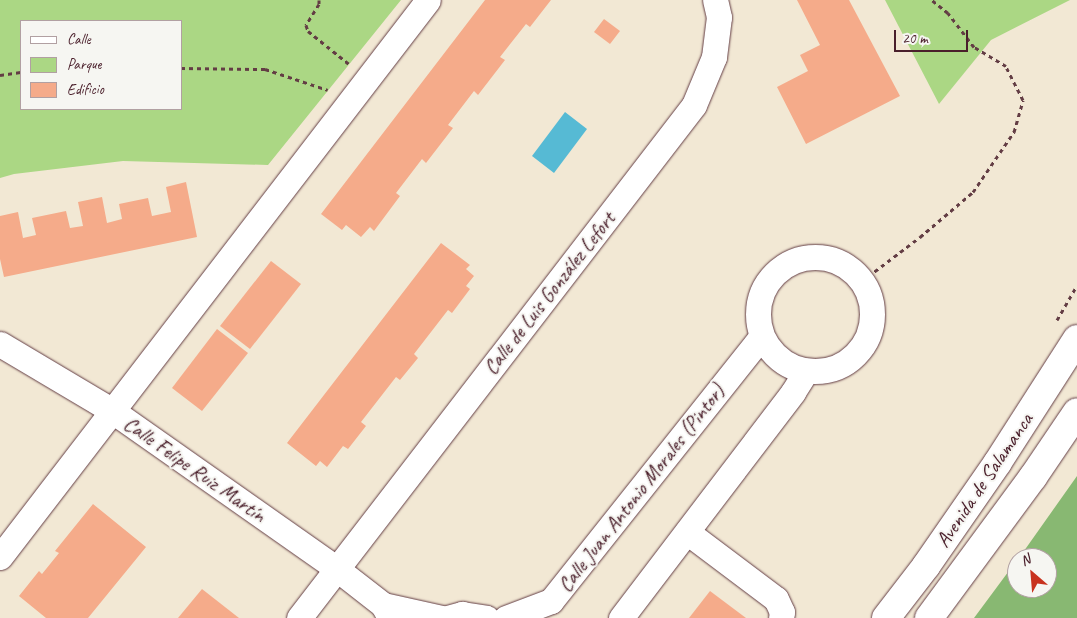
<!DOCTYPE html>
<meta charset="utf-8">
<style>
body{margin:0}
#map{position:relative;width:1077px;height:618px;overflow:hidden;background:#f2e8d4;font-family:Caveat,sans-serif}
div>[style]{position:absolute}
.green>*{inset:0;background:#abd784}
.forest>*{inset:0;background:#88b872}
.water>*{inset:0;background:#56bad4}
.building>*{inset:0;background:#f5ab8a}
.path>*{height:3px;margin-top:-1.5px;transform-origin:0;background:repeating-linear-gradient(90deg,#633d44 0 4px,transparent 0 8px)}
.roads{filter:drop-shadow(0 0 1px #633d44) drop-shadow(0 0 1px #633d44)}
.minor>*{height:25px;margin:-12.5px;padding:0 12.5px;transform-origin:12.5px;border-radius:12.5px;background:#fff}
.minor>.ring{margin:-12.5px;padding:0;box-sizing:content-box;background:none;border:25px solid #fff;border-radius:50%}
.highway>*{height:28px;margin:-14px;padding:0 14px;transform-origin:14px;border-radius:14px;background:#fff}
span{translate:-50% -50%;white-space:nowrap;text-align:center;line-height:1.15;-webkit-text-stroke:4px #f6f6f2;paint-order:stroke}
.street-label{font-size:21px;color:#4a1f2b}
.legend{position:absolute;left:20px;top:20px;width:162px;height:90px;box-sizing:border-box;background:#f6f6f2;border:1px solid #b1a0a2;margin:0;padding:6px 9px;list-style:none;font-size:15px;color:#4a1f2b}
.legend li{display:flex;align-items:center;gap:10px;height:25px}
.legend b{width:25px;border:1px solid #b1a0a2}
.north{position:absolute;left:1007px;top:548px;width:50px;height:50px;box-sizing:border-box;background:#f6f6f2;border:1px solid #b1a0a2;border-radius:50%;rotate:333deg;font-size:14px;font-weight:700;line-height:20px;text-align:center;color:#4a1f2b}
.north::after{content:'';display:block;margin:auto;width:18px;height:22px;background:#c8321e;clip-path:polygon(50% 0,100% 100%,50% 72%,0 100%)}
.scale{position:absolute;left:894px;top:30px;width:74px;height:22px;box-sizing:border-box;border:2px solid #4a1f2b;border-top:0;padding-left:6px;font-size:15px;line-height:18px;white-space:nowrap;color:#4a1f2b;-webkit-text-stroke:4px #f6f6f2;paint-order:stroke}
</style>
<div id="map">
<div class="green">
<i style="clip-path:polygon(evenodd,0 0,401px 0,268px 165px,123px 161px,14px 174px,0 178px,0 0,181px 21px,181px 109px,21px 109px,21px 21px,181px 21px)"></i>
<i style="clip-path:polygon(885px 0,1070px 0,991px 40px,939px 104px)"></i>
</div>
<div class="forest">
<i style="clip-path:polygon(1077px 476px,1077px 618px,974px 618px,1017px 560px,1017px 588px,1047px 588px,1047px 558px,1019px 558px)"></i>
</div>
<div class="water">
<i style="clip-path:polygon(565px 112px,587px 129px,554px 173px,532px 156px)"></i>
</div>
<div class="building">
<i style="clip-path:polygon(485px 0,551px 0,530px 27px,526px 24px,500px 57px,505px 60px,478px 95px,474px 91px,448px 125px,453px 128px,426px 163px,422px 159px,396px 193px,400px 196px,374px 231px,370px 227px,361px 237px,346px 225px,342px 230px,321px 214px)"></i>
<i style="clip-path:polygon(797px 0,849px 0,900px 96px,806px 144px,777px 87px,808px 71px,800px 55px,820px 45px)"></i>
<i style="clip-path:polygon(604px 19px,620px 31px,610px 44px,594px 32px)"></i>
<i style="clip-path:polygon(186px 182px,197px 237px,4px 277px,0 259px,0 216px,18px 212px,23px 238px,36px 235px,32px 218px,66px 211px,70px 228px,83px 226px,78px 202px,102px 197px,107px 223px,122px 219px,119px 204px,148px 198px,152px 216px,171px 212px,166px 187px)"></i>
<i style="clip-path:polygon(441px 243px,470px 265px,466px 269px,474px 276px,466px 286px,470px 289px,452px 313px,448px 310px,414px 354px,418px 358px,400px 380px,396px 377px,361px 422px,366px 426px,348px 449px,343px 446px,327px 467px,320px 461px,316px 466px,287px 443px)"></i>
<i style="clip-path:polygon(271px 261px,301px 284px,250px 349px,220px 326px)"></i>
<i style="clip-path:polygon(217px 329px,248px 353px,202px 411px,172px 388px)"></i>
<i style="clip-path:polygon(93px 504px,146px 547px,88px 618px,46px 618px,19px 596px,39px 571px,42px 574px,59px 553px,55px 551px)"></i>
<i style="clip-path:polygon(202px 589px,239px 618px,178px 618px)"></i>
<i style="clip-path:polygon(710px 591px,746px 618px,689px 618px)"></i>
</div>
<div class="path">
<i style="left:319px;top:0;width:4px;rotate:90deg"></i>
<i style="left:319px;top:4px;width:25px;rotate:122deg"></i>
<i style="left:306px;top:25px;width:6px;rotate:72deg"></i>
<i style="left:308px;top:31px;width:53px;rotate:38.8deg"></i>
<i style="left:181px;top:68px;width:84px;rotate:0.7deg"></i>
<i style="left:265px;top:69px;width:66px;rotate:18.4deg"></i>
<i style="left:0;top:75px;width:21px;rotate:-8deg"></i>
<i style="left:862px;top:281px;width:73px;rotate:-37.2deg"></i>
<i style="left:920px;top:237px;width:70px;rotate:-40.3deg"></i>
<i style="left:973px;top:192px;width:73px;rotate:-55.7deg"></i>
<i style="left:1014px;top:132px;width:33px;rotate:-74deg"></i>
<i style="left:1023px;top:100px;width:38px;rotate:-117deg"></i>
<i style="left:1006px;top:66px;width:37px;rotate:-149deg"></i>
<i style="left:974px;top:47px;width:43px;rotate:-127.4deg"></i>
<i style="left:948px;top:13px;width:21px;rotate:-141deg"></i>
<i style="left:1057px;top:320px;width:39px;rotate:-60deg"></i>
</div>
<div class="roads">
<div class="minor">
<i class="ring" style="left:758px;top:257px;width:89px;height:89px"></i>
<i style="left:0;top:344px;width:129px;rotate:30.7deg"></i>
<i style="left:111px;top:410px;width:276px;rotate:35.1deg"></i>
<i style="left:337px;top:569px;width:58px;rotate:38deg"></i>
<i style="left:383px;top:605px;width:15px;rotate:62deg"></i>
<i style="left:687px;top:532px;width:111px;rotate:37deg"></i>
<i style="left:776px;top:599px;width:14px;rotate:65deg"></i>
<i style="left:782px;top:612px;width:6px;rotate:99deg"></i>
<i style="left:0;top:557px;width:702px;rotate:-52.46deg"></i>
<i style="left:383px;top:605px;width:60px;rotate:12.4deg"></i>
<i style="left:299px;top:618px;width:647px;rotate:-52.4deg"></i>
<i style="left:694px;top:105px;width:52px;rotate:-67.4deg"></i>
<i style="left:714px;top:57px;width:40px;rotate:-82.9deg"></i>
<i style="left:719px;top:17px;width:17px;rotate:-103deg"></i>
<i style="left:447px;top:618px;width:16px;rotate:-15deg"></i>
<i style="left:462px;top:614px;width:25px;rotate:9deg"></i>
<i style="left:506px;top:618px;width:48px;rotate:-20.7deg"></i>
<i style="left:551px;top:601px;width:337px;rotate:-51.5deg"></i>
<i style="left:621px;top:618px;width:284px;rotate:-52.7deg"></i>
<i style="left:793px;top:392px;width:25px;rotate:-58deg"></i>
</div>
<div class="highway">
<i style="left:886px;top:618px;width:66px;rotate:-52.4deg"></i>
<i style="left:926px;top:566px;width:126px;rotate:-55.3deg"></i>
<i style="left:998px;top:462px;width:146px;rotate:-57.3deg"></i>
<i style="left:929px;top:618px;width:175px;rotate:-53.6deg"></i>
<i style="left:1033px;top:477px;width:78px;rotate:-55.9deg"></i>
</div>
</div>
<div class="street-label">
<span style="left:549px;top:293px;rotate:-52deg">Calle de Luis González Lefort</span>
<span style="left:195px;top:469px;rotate:35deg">Calle Felipe Ruiz Martín</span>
<span style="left:984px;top:480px;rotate:-56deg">Avenida de Salamanca</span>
<span style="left:641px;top:488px;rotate:-52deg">Calle Juan Antonio Morales (Pintor)</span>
</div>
<ul class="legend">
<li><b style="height:6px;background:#fff"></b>Calle</li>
<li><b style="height:14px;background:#abd784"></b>Parque</li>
<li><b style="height:14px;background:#f5ab8a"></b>Edificio</li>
</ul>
<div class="north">N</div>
<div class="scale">20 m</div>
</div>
